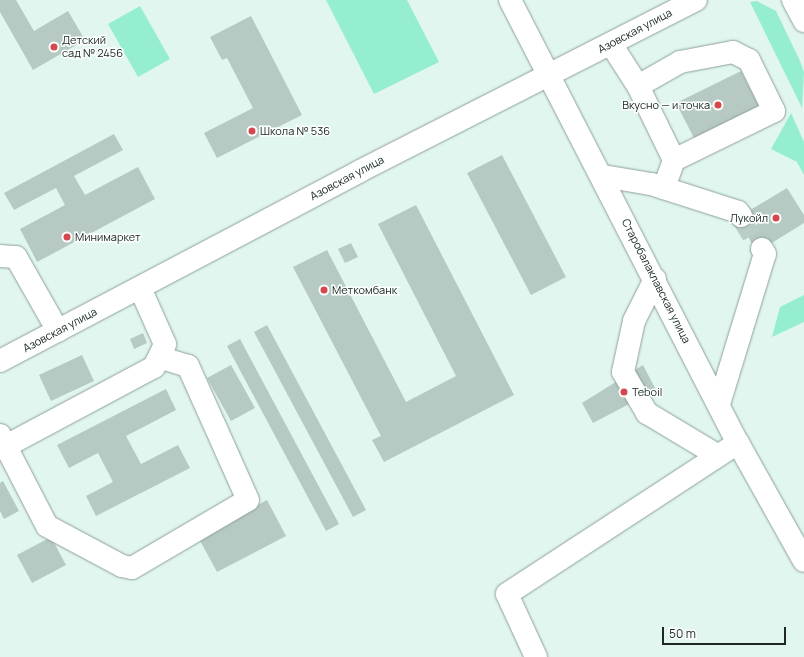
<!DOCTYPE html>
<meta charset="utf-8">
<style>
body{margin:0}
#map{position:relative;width:804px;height:657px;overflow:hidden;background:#e1f6ee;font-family:Manrope,sans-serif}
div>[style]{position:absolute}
.green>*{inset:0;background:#96eed1}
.building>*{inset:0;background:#b6cac3}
.minor-tunnel>*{height:22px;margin-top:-11px;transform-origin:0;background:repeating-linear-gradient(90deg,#bacdc6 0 22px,transparent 0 33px)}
.roads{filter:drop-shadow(0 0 1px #8da199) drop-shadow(0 0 1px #8da199)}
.minor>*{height:22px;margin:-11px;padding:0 11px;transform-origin:11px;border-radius:11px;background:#fff}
.major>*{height:22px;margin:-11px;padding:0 11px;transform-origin:11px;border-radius:11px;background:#fff}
.dots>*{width:11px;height:11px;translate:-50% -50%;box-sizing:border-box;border:2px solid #fbfffd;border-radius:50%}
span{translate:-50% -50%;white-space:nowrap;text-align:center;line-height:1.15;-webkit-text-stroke:3px #fbfffd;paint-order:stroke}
.street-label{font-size:11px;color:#202825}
.poi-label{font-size:11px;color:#202825}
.left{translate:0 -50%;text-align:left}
.right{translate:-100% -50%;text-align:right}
.scale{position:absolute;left:662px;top:627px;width:124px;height:18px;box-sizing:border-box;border:2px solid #202825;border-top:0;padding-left:5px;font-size:12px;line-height:14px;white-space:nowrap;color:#202825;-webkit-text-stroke:3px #fbfffd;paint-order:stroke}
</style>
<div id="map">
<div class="green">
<i style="clip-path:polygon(326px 0,407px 0,439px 62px,374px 94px)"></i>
<i style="clip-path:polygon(757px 1px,776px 11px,800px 61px,804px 72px,802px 108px,750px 2px)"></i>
<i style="clip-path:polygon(140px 6px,170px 59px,138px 77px,108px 24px)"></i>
<i style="clip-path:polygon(791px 113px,804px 142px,804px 175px,797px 162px,771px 149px)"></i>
<i style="clip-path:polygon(804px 295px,804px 322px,772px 337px,780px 307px)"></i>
</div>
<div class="building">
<i style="clip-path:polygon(0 0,16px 0,34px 31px,68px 11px,85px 40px,33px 70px,0 12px)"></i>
<i style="clip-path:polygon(251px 16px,302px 115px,217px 158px,204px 133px,253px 108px,227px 58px,222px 60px,210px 37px)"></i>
<i style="clip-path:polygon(741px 71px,760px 108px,695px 140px,676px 103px)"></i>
<i style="clip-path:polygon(114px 134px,123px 150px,74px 176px,85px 195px,138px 167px,155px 199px,37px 262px,20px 229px,65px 205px,56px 188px,14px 210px,4px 193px)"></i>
<i style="clip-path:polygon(502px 155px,566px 277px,531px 295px,467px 173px)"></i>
<i style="clip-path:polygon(787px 188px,804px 215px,804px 223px,757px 252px,737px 218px)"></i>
<i style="clip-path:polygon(416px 205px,514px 395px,384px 462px,372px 440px,381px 436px,293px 267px,327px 250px,406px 402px,456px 376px,378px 224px)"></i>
<i style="clip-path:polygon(351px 243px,358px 257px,345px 263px,338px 249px)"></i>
<i style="clip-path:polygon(267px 325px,366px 510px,353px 517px,254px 332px)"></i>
<i style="clip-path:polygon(143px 333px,147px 343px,134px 349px,130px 339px)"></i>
<i style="clip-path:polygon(240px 339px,339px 524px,326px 531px,227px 346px)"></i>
<i style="clip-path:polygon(82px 355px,94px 381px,51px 401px,39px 375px)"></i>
<i style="clip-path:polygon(231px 365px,255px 408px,231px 421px,207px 378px)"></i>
<i style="clip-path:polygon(643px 365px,656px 390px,593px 423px,582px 403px)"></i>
<i style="clip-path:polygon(166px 389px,176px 410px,126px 436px,141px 464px,178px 445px,190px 468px,96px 516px,86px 496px,113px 482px,98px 453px,69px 468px,57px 445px)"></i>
<i style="clip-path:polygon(3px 481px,19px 511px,4px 519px,0 511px,0 483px)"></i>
<i style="clip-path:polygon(267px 500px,286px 536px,217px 572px,198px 537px)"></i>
<i style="clip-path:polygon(51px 537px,66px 565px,32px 583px,17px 555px)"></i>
</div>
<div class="minor-tunnel">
<i style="left:741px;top:216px;width:39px;rotate:58deg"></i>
</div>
<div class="roads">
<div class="minor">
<i style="left:510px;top:0;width:498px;rotate:62.8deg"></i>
<i style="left:738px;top:443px;width:135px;rotate:60.8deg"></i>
<i style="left:611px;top:44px;width:50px;rotate:57.3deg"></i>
<i style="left:638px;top:86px;width:82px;rotate:64.1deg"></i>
<i style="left:674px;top:160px;width:30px;rotate:110deg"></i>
<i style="left:638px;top:86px;width:48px;rotate:-29.7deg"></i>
<i style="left:680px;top:62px;width:54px;rotate:-10.7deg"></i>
<i style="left:733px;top:52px;width:18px;rotate:27deg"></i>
<i style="left:749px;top:60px;width:57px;rotate:63.9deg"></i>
<i style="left:774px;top:111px;width:111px;rotate:153.9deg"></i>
<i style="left:603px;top:176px;width:49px;rotate:9.5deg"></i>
<i style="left:651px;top:184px;width:91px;rotate:17.8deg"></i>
<i style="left:738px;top:212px;width:5px;rotate:53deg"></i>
<i style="left:0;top:256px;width:16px;rotate:4deg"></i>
<i style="left:16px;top:257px;width:85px;rotate:60.4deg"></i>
<i style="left:655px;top:279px;width:47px;rotate:116.6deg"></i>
<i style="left:634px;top:321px;width:52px;rotate:102.2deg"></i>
<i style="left:623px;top:372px;width:48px;rotate:59.7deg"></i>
<i style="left:647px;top:413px;width:82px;rotate:31deg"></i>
<i style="left:0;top:361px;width:407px;rotate:-27.8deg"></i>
<i style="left:360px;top:171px;width:377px;rotate:-27deg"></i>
<i style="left:719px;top:404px;width:157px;rotate:-73deg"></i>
<i style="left:765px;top:254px;width:6px;rotate:-121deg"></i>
<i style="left:0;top:435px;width:102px;rotate:62.7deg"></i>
<i style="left:47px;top:526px;width:85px;rotate:28.1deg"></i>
<i style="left:122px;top:566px;width:10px;rotate:11deg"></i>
<i style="left:132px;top:568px;width:134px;rotate:-30.4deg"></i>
<i style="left:248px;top:500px;width:147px;rotate:-114.1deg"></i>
<i style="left:188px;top:366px;width:30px;rotate:-163deg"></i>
<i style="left:6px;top:446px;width:168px;rotate:-28.1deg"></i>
<i style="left:154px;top:367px;width:25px;rotate:-64deg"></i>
<i style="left:165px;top:344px;width:61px;rotate:-114.1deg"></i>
<i style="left:536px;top:657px;width:69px;rotate:-114.7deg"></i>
<i style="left:507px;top:594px;width:276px;rotate:-33.2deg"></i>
</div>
<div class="major">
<i style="left:793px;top:0;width:24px;rotate:62deg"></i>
</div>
</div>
<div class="dots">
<i style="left:54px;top:47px;background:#d6464e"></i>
<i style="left:718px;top:105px;background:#d6464e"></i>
<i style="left:252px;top:131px;background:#d6464e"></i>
<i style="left:776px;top:218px;background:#d6464e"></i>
<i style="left:67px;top:237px;background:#d6464e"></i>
<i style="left:324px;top:290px;background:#d6464e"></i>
<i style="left:624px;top:392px;background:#d6464e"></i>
</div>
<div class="street-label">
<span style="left:635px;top:31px;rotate:-28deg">Азовская улица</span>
<span style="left:347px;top:178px;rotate:-28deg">Азовская улица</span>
<span style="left:656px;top:281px;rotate:63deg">Старобалаклавская улица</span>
<span style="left:60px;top:330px;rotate:-28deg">Азовская улица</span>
</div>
<div class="poi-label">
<span class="left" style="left:62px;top:47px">Детский<br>сад № 2456</span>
<span class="right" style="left:710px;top:105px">Вкусно — и точка</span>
<span class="left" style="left:260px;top:131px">Школа № 536</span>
<span class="right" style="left:768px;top:218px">Лукойл</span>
<span class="left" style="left:75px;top:237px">Минимаркет</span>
<span class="left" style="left:332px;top:290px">Меткомбанк</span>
<span class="left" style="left:632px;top:392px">Teboil</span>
</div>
<div class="scale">50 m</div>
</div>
